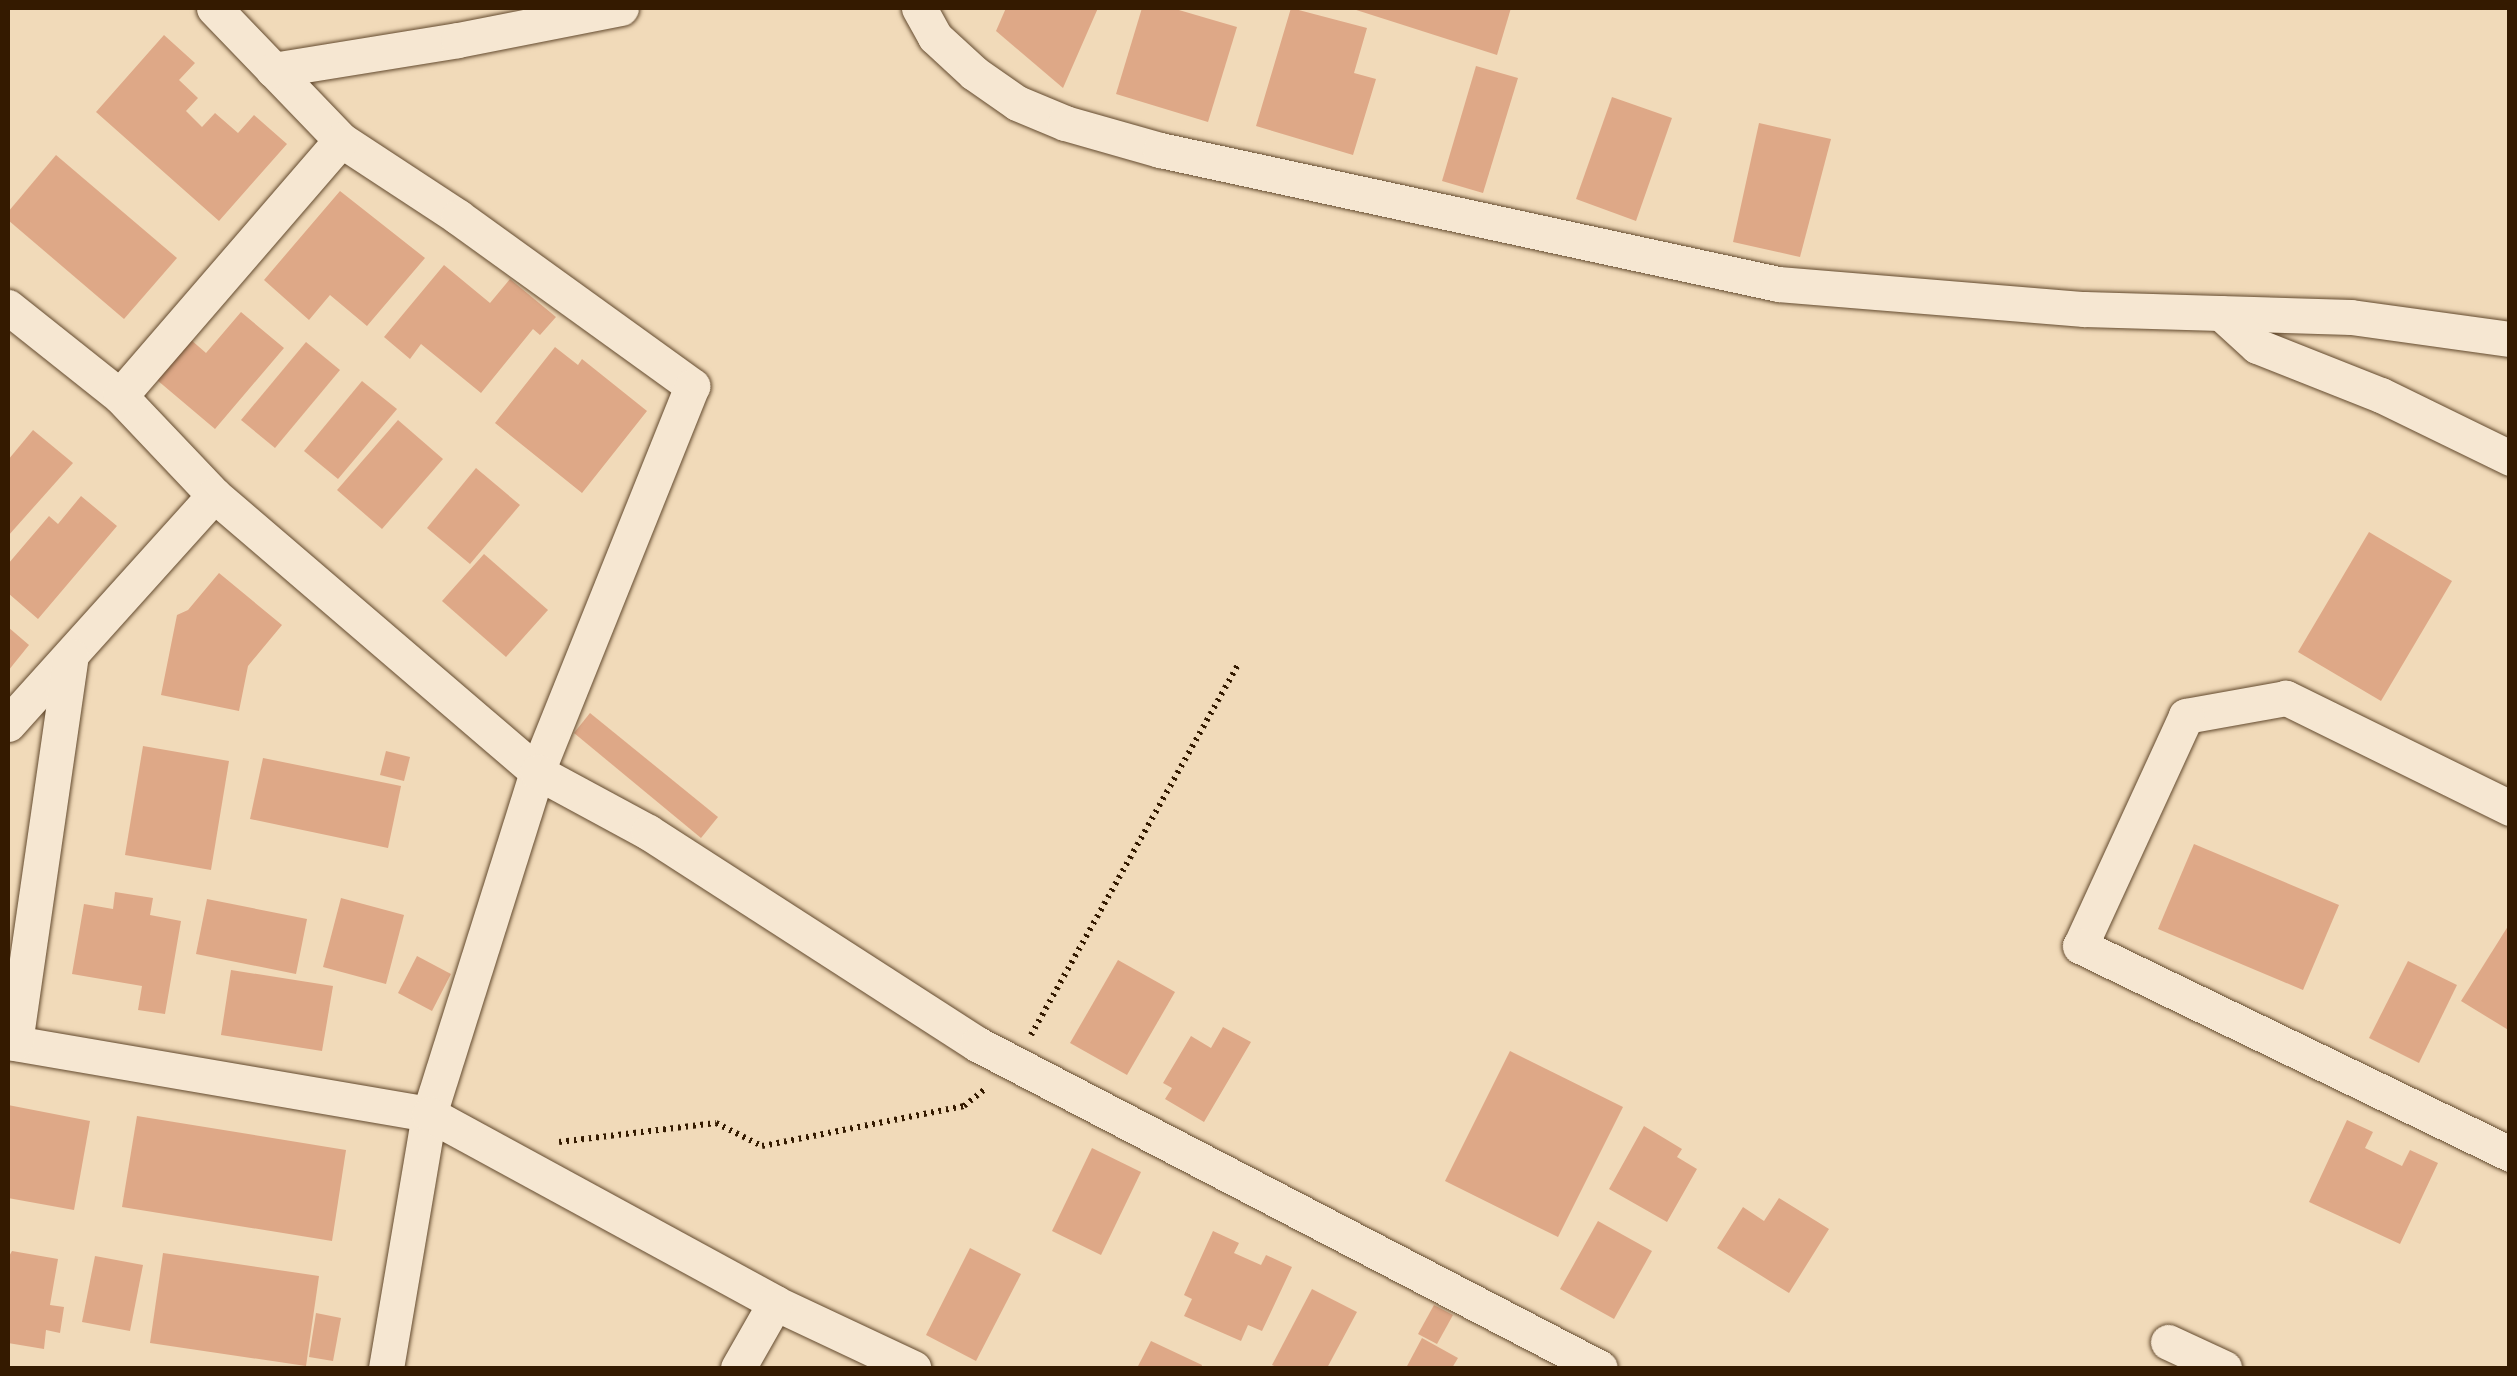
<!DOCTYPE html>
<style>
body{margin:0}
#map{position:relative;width:2517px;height:1376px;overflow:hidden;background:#f1dab9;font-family:Vollkorn,serif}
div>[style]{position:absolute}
.building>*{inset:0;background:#dea887}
.path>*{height:6px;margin-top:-3px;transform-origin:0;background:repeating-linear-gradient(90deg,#341a00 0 2.5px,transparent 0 7.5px)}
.roads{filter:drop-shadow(0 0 2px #634a2e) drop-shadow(0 0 2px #634a2e)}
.street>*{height:35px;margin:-17.5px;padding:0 17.5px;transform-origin:17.5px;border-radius:17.5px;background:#f6e7d2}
span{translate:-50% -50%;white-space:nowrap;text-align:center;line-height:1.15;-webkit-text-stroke:8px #f6e7d2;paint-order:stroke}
.frame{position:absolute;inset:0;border:10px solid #341a00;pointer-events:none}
</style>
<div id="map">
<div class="building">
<i style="clip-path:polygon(1006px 8px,1098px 8px,1063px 88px,996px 31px)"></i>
<i style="clip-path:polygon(1142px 8px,1172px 8px,1237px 27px,1208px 122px,1116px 94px)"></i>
<i style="clip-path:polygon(1291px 8px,1367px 28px,1354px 73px,1376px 79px,1353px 155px,1256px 126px)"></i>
<i style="clip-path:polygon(1350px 8px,1511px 8px,1497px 55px)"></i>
<i style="clip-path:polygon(164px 35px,195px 63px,179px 80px,198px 98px,186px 111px,202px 127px,215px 113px,238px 133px,254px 115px,287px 144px,219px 221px,96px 112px)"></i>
<i style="clip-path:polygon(1476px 66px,1518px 78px,1483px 193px,1442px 181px)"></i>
<i style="clip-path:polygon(1612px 97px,1672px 118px,1636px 221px,1576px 199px)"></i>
<i style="clip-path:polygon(1759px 123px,1831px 139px,1800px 257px,1733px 242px)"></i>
<i style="clip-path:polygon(56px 155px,177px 258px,124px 319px,8px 220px,8px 212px)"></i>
<i style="clip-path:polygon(340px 191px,425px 258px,367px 326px,330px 295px,309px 320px,264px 280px)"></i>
<i style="clip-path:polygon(444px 265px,490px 303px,510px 279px,556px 317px,540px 335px,533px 329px,481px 393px,421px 344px,410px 359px,384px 337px)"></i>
<i style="clip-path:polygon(241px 312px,284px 348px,215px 429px,157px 380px,190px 339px,206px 353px)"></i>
<i style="clip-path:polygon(306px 342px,340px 370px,275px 448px,241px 420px)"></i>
<i style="clip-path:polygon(555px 347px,578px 365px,582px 359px,647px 411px,582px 493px,495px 423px)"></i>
<i style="clip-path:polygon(362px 381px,397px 409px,338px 479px,304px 451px)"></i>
<i style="clip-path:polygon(398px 420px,443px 459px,382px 529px,337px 490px)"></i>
<i style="clip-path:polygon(33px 430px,73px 463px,8px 536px,8px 460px)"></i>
<i style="clip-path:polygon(476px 468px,520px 505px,470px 564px,427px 528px)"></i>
<i style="clip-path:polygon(81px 496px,117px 526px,38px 619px,8px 593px,8px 564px,49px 516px,58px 524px)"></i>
<i style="clip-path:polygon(2369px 532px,2452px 581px,2381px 701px,2298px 652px)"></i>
<i style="clip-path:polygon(484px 554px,548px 610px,506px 657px,442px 601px)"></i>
<i style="clip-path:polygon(219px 573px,282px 625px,248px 666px,239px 711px,161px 695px,177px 615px,188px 610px)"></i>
<i style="clip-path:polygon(8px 627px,29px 645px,8px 671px)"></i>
<i style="clip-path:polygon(590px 713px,718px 817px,701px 838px,574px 733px)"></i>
<i style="clip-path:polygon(143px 746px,229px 761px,211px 870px,125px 855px)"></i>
<i style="clip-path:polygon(386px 751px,410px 757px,404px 781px,380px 775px)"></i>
<i style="clip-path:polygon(263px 758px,401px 786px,388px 848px,250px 819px)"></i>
<i style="clip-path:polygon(2194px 844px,2339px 905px,2303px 990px,2158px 929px)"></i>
<i style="clip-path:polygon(115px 892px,153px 898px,150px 915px,181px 921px,165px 1014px,138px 1010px,142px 986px,72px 974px,84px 904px,113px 909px)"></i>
<i style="clip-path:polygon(341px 898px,404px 915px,386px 984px,323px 967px)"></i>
<i style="clip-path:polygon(207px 899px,307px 919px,296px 974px,196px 954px)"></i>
<i style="clip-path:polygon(2510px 923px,2510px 1031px,2461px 1001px)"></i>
<i style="clip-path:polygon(417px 956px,451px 974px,432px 1011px,398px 993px)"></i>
<i style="clip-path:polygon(1118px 960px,1175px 992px,1127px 1075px,1070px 1043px)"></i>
<i style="clip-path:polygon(2408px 961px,2457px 985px,2419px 1063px,2369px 1038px)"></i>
<i style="clip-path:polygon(231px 970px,333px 986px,322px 1051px,221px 1035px)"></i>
<i style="clip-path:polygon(1223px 1027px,1251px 1042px,1204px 1122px,1165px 1099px,1172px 1088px,1163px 1083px,1191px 1036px,1211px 1048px)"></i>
<i style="clip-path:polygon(1510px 1051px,1623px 1107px,1558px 1237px,1445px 1181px)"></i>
<i style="clip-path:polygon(8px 1105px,90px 1121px,74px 1210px,8px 1198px)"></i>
<i style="clip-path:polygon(137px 1116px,346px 1150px,332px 1241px,122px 1207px)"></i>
<i style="clip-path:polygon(2347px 1120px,2373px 1132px,2365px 1148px,2402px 1166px,2410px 1150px,2438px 1163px,2400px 1244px,2309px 1202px)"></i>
<i style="clip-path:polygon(1644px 1126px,1682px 1149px,1677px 1157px,1697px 1169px,1667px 1222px,1609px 1189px)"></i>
<i style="clip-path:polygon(1092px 1148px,1141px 1172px,1101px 1255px,1052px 1231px)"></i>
<i style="clip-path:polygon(1779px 1198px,1829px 1229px,1789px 1293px,1717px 1248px,1743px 1207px,1764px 1221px)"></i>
<i style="clip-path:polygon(1598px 1221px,1652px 1251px,1614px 1319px,1560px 1289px)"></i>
<i style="clip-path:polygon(1213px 1231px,1239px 1243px,1234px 1253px,1261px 1265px,1266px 1255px,1292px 1267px,1262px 1331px,1248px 1325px,1241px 1341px,1184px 1316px,1192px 1299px,1184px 1295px)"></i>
<i style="clip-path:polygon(970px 1248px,1021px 1274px,976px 1361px,926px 1335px)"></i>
<i style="clip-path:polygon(12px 1251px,58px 1259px,50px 1305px,64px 1307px,60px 1333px,46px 1330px,44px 1349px,8px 1343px,8px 1258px)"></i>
<i style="clip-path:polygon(163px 1253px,319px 1276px,306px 1366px,150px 1343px)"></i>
<i style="clip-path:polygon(95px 1256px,143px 1265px,130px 1331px,82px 1322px)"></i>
<i style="clip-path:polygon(1312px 1289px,1357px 1312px,1327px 1368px,1279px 1368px,1272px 1365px)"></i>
<i style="clip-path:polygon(1434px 1305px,1453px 1315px,1437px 1344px,1418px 1334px)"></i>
<i style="clip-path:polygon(316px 1313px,341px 1318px,333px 1361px,309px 1357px)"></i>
<i style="clip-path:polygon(1422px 1338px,1458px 1358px,1452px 1368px,1406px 1368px)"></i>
<i style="clip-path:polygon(1151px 1341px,1202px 1365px,1201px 1368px,1137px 1368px)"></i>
</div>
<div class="path">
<i style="left:1031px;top:1035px;width:424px;rotate:-60.8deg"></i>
<i style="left:559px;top:1142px;width:158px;rotate:-6.9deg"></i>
<i style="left:716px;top:1123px;width:51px;rotate:26.6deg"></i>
<i style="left:762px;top:1146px;width:206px;rotate:-11.2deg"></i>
<i style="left:964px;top:1106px;width:27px;rotate:-39deg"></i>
</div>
<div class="roads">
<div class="street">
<i style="left:214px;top:8px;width:183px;rotate:46.1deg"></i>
<i style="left:341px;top:140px;width:140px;rotate:33.3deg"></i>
<i style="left:458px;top:217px;width:289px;rotate:35.8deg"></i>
<i style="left:692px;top:386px;width:416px;rotate:111.9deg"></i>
<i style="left:537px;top:772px;width:359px;rotate:107.5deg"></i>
<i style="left:429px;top:1114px;width:258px;rotate:99.6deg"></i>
<i style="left:919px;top:8px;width:33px;rotate:61deg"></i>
<i style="left:935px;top:37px;width:53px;rotate:42.7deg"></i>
<i style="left:974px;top:73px;width:52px;rotate:34.9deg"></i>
<i style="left:1017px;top:103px;width:52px;rotate:22.6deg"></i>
<i style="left:1065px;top:123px;width:99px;rotate:15.9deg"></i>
<i style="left:1160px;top:150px;width:632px;rotate:12.23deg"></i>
<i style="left:1778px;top:284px;width:307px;rotate:4.7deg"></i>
<i style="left:2084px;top:309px;width:267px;rotate:1.7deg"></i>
<i style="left:2351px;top:317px;width:161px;rotate:7.9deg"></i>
<i style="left:273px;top:70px;width:187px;rotate:-9.2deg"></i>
<i style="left:458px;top:40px;width:166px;rotate:-11.1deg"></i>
<i style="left:8px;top:307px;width:143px;rotate:38.5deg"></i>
<i style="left:120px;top:396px;width:137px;rotate:46.5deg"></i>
<i style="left:2221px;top:313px;width:49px;rotate:42.5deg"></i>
<i style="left:2257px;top:346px;width:133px;rotate:21.6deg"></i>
<i style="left:2381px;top:395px;width:144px;rotate:26deg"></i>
<i style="left:120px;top:396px;width:338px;rotate:-49.2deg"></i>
<i style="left:8px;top:724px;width:308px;rotate:-48deg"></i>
<i style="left:214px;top:495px;width:426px;rotate:40.6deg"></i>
<i style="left:537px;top:772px;width:126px;rotate:28.4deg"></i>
<i style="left:648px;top:832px;width:391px;rotate:32.8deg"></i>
<i style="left:977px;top:1044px;width:702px;rotate:27.48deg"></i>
<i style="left:2510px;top:808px;width:250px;rotate:-153.8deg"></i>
<i style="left:2286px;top:698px;width:102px;rotate:169.8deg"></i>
<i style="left:2186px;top:716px;width:253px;rotate:114.7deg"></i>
<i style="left:2080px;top:946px;width:478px;rotate:25.8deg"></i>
<i style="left:8px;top:1042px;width:427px;rotate:9.7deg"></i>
<i style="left:429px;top:1114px;width:394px;rotate:28.6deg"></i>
<i style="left:775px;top:1303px;width:153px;rotate:25.2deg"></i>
<i style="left:15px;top:1043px;width:391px;rotate:-81.8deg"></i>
<i style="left:2168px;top:1342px;width:62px;rotate:24.9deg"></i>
<i style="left:738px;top:1368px;width:75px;rotate:-60.4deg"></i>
</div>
</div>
<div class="frame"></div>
</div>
